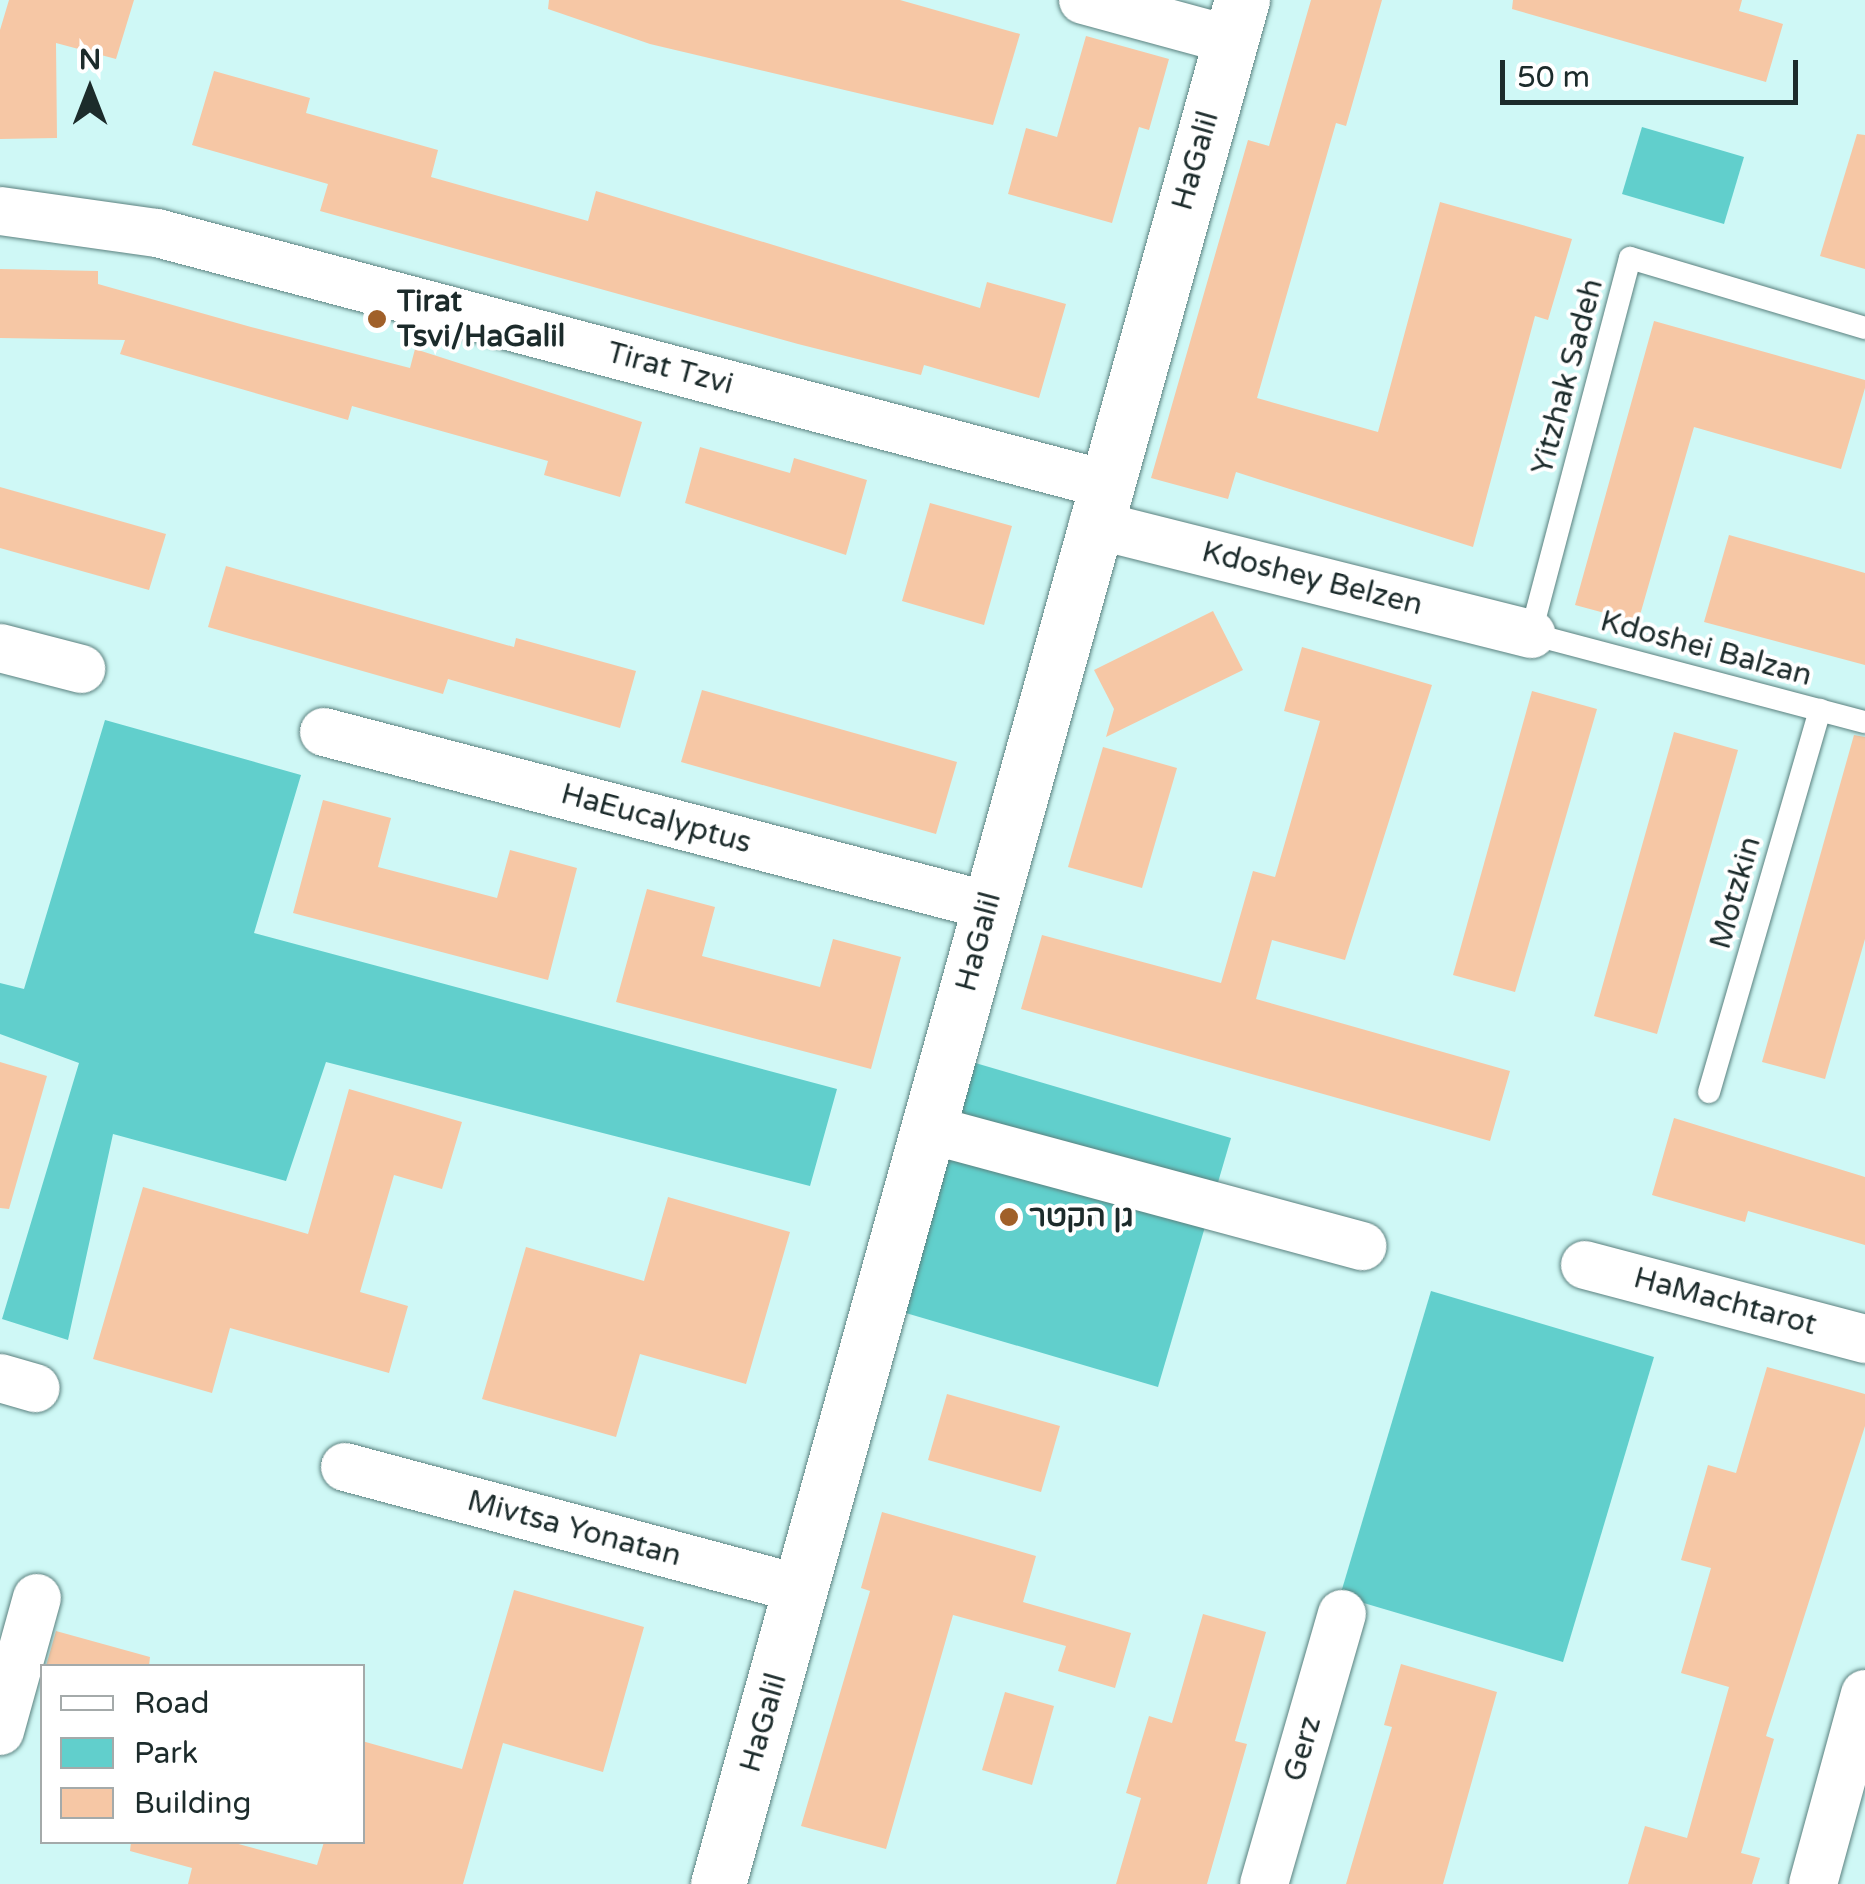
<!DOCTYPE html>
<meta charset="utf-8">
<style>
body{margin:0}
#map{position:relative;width:1865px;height:1884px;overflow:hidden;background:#cff8f6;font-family:"Varela Round","Noto Sans Hebrew",sans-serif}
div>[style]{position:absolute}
.green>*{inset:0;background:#61cfcc}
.building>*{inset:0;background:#f6c7a5}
.roads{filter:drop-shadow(0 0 2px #5b817f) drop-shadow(0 0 2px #5b817f)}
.lane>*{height:22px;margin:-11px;padding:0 11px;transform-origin:11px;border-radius:11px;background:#fff}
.street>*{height:48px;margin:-24px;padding:0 24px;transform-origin:24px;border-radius:24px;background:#fff}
.secondary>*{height:55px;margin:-27.5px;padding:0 27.5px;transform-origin:27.5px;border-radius:27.5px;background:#fff}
.dots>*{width:28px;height:28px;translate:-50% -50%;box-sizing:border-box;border:5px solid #fff;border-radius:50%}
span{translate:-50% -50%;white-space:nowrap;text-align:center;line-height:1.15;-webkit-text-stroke:8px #fff;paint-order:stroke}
.street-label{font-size:30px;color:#1c2b2b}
.poi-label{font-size:30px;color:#1c2b2b;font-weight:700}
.left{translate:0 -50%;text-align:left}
.legend{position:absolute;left:40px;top:1664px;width:325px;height:180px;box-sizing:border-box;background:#fff;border:2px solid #a4aaaa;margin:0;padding:12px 18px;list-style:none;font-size:30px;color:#1c2b2b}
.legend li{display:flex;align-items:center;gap:20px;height:50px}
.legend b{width:50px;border:2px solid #a4aaaa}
.north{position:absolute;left:40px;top:40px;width:100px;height:100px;-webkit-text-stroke:8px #fff;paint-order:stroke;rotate:0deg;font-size:28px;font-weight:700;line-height:40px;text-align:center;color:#1c2b2b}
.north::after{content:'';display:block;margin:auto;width:35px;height:45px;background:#1c2b2b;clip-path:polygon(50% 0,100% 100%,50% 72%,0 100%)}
.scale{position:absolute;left:1500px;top:60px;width:298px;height:45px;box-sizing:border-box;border:5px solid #1c2b2b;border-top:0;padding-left:12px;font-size:30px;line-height:35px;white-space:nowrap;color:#1c2b2b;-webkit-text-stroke:8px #fff;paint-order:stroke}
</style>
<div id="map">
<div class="green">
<i style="clip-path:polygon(1642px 127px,1744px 157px,1724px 224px,1622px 194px)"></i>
<i style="clip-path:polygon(105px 720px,301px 775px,254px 933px,837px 1089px,810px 1186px,326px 1062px,286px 1181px,113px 1134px,68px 1340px,2px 1319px,79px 1063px,0 1034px,0 983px,24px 989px)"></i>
<i style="clip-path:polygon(972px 1062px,1231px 1138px,1158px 1387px,899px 1311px)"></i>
<i style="clip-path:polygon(1431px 1291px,1654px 1357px,1563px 1662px,1340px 1596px)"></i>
</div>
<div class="building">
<i style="clip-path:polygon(9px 0,134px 0,116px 59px,56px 43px,57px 138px,0 139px,0 30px)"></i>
<i style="clip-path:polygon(549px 0,900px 0,1020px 34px,993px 125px,650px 44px,548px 9px)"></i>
<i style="clip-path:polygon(1311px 0,1382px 0,1346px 126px,1336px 123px,1257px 398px,1378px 432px,1440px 202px,1572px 239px,1548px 320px,1535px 316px,1473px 547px,1236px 472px,1228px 499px,1151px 478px,1248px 140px,1269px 146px)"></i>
<i style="clip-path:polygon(1513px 0,1742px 0,1739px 11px,1783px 24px,1766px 82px,1512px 9px)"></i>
<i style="clip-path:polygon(1086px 36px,1169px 59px,1149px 130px,1139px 127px,1112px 223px,1008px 194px,1026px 128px,1057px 137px)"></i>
<i style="clip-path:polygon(214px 71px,310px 98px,306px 113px,438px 150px,431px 177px,588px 221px,596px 191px,980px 308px,987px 282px,1066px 304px,1039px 398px,924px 365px,921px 375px,798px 344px,320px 211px,328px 184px,192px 145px)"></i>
<i style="clip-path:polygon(1857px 134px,1865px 135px,1865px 269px,1820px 256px)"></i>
<i style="clip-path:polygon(0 269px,98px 271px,98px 284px,251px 327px,410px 368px,415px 349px,642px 422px,620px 497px,544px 475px,548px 461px,352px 406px,348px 420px,120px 354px,125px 340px,0 338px)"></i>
<i style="clip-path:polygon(1654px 321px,1865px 380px,1865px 388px,1841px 469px,1694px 427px,1638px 622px,1575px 605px)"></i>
<i style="clip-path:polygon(700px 447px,790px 473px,794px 458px,867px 480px,846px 555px,685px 503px)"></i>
<i style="clip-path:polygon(0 487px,166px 534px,149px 590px,0 548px)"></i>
<i style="clip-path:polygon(930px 503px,1012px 526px,984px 625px,902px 601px)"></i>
<i style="clip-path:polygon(1729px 535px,1865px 573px,1865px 665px,1704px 622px)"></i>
<i style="clip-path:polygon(226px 566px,514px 647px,516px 638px,636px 671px,620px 728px,448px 679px,443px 694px,208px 627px)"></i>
<i style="clip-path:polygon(1213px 611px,1243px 670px,1106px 737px,1114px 709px,1094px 670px)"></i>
<i style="clip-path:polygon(1302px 647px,1432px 685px,1345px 960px,1272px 940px,1256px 999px,1510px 1071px,1490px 1141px,1021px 1009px,1042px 935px,1221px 983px,1253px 871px,1275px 877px,1320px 721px,1284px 711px)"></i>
<i style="clip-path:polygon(702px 690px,957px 762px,936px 834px,681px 762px)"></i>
<i style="clip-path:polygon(1532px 691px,1597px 709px,1515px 992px,1453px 975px)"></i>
<i style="clip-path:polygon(1674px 732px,1738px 750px,1657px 1034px,1594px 1016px)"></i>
<i style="clip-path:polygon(1854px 735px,1865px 737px,1865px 939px,1825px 1079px,1762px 1062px)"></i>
<i style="clip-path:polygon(1103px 747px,1177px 768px,1142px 888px,1068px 867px)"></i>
<i style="clip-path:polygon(323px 800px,391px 818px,378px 867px,497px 898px,510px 850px,577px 868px,548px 980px,293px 913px)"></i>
<i style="clip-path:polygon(647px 889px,715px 907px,702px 956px,820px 987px,833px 939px,901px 957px,871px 1069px,616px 1002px)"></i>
<i style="clip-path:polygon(0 1062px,47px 1076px,9px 1209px,0 1208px)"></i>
<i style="clip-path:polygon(349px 1089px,462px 1122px,442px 1189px,394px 1175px,360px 1292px,408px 1306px,389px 1373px,230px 1328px,212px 1393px,93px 1359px,143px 1187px,308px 1234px)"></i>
<i style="clip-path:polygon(1674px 1118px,1865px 1177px,1865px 1245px,1748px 1211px,1745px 1222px,1652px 1195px)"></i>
<i style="clip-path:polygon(668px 1197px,790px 1232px,746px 1384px,640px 1354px,616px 1437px,482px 1399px,526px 1247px,644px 1281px)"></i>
<i style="clip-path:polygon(1767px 1367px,1865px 1394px,1865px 1426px,1766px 1736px,1774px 1739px,1741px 1853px,1760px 1858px,1752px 1884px,1628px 1884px,1645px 1826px,1687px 1838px,1729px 1687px,1681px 1673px,1711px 1568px,1681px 1560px,1708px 1465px,1736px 1473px)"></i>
<i style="clip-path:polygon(947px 1394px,1060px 1426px,1041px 1492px,928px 1460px)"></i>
<i style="clip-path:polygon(882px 1512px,1036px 1556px,1023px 1602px,1131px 1633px,1115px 1688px,1058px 1671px,1066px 1646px,953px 1615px,886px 1849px,801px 1826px,870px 1591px,861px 1588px)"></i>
<i style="clip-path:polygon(514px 1590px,644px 1627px,603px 1772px,503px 1743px,463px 1884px,188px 1884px,192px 1868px,130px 1851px,131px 1842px,231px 1842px,317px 1865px,324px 1842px,362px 1842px,362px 1741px,462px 1769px)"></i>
<i style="clip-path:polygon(1203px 1614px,1266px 1632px,1235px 1741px,1247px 1744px,1207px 1884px,1116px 1884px,1141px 1798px,1126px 1793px,1149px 1716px,1172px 1723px)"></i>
<i style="clip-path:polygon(56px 1631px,150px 1657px,149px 1666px,46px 1666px)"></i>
<i style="clip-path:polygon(1401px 1664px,1497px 1692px,1443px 1884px,1346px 1884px,1392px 1727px,1384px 1725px)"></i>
<i style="clip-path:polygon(1005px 1692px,1054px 1706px,1032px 1785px,982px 1770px)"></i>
</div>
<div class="roads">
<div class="lane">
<i style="left:1865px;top:328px;width:245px;rotate:-163.4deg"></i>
<i style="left:1630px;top:258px;width:389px;rotate:104.8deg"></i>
<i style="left:1531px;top:634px;width:345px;rotate:14.8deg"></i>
<i style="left:1709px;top:1092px;width:398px;rotate:-73.8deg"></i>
</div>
<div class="street">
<i style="left:1083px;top:0;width:152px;rotate:15.2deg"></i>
<i style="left:0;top:211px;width:159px;rotate:8deg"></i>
<i style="left:157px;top:233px;width:980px;rotate:14.84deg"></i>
<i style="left:1093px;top:524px;width:452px;rotate:14.1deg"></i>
<i style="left:0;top:648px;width:84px;rotate:14.5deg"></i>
<i style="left:324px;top:732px;width:687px;rotate:14.66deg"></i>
<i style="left:928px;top:1129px;width:450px;rotate:15.1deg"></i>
<i style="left:1585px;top:1265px;width:290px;rotate:14.8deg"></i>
<i style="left:0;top:1378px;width:37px;rotate:16deg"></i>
<i style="left:345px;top:1467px;width:474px;rotate:15deg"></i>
<i style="left:0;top:1731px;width:138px;rotate:-74.5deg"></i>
<i style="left:1264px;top:1884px;width:281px;rotate:-73.9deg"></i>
<i style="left:1813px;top:1884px;width:197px;rotate:-74.7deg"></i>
</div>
<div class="secondary">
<i style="left:718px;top:1884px;width:1956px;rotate:-74.46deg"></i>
</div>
</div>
<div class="dots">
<i style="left:377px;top:319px;background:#a06029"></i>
<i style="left:1009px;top:1217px;background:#a06029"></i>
</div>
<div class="street-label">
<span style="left:1196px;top:161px;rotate:-74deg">HaGalil</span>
<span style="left:670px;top:369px;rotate:15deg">Tirat Tzvi</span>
<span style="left:1568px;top:377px;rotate:-75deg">Yitzhak Sadeh</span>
<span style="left:1312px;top:579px;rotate:14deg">Kdoshey Belzen</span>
<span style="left:1706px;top:649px;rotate:15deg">Kdoshei Balzan</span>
<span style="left:656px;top:819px;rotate:15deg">HaEucalyptus</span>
<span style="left:1736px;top:893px;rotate:-74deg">Motzkin</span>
<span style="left:979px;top:942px;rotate:-75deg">HaGalil</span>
<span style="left:1725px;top:1302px;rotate:15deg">HaMachtarot</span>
<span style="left:574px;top:1529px;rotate:15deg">Mivtsa Yonatan</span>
<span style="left:764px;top:1723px;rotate:-74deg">HaGalil</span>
<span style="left:1303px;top:1749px;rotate:-74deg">Gerz</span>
</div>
<div class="poi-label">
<span class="left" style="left:397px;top:319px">Tirat<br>Tsvi/HaGalil</span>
<span class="left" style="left:1029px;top:1217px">גן הקטר</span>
</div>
<ul class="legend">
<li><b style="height:12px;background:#fff"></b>Road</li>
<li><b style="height:28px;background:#61cfcc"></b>Park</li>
<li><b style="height:28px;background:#f6c7a5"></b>Building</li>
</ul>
<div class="north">N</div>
<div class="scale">50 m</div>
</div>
